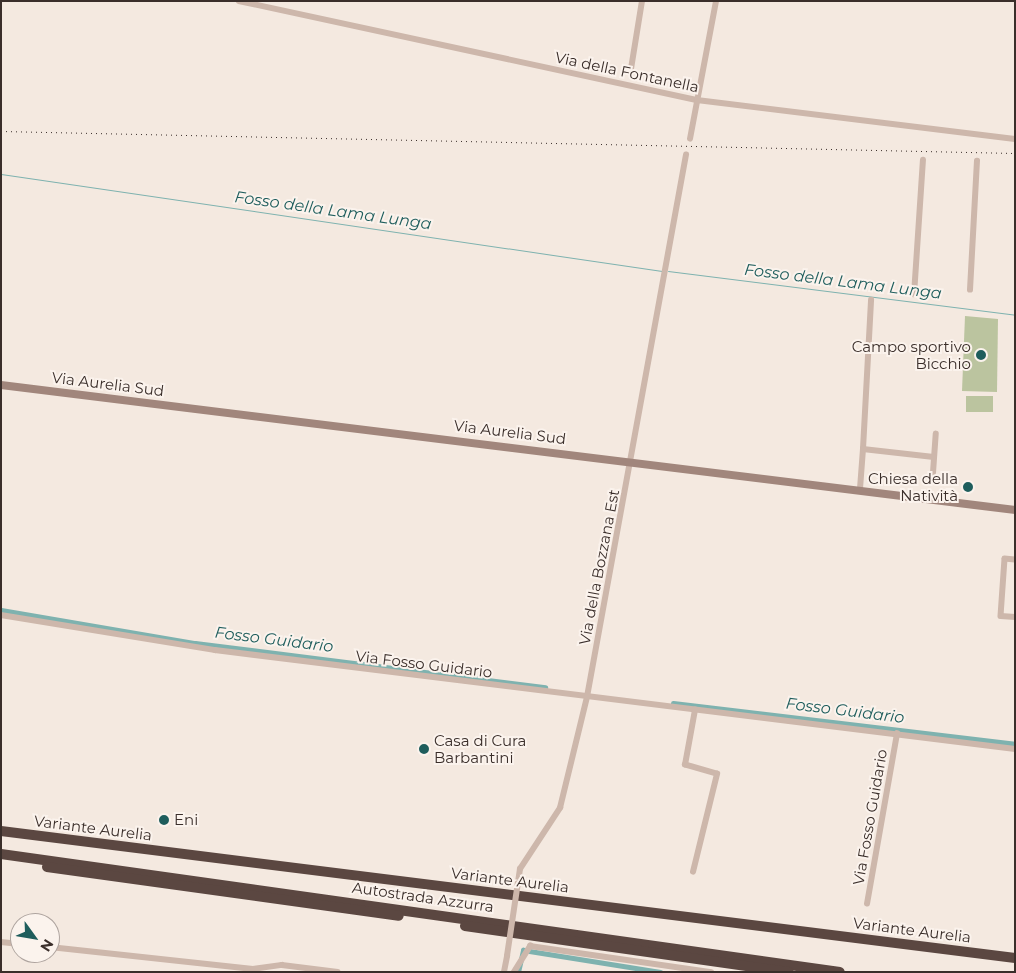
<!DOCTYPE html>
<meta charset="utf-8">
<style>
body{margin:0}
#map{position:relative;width:1016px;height:973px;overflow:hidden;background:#f4e9e0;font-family:Montserrat,sans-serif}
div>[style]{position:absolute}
.green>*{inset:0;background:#bbc49f}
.stream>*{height:1px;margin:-0.5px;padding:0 0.5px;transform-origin:0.5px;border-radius:0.5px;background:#7eb2af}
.canal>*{height:5px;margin:-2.5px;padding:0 2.5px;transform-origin:2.5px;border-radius:2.5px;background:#7eb2af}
.street>*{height:5.5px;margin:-2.75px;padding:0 2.75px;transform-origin:2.75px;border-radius:2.75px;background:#cdb7ab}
.secondary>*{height:8px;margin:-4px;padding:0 4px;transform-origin:4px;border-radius:4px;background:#a1867c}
.highway>*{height:10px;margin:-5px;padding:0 5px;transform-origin:5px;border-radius:5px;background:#5b4741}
.rail>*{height:1px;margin-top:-0.5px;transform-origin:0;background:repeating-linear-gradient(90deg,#3a2e2a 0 1px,transparent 0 5px)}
.street-bridge>*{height:5.5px;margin:-2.75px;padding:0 2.75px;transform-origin:2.75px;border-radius:2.75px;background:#cdb7ab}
.dots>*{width:14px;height:14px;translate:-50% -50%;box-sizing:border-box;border:2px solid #fbf3ed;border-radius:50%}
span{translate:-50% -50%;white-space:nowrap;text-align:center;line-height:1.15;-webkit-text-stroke:4px #fbf3ed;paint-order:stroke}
.street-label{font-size:15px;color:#3a2e2a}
.poi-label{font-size:15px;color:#3a2e2a}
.right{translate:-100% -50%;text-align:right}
.left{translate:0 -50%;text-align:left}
.water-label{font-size:16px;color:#1e5d5c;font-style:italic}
.frame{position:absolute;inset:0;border:2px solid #3a2e2a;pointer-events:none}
.north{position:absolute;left:10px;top:913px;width:50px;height:50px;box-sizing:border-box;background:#fbf3ed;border:1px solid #aea49f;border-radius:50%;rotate:122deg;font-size:14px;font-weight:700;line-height:20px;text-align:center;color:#3a2e2a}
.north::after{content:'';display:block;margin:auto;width:18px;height:22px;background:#1e5d5c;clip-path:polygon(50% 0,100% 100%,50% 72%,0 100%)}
</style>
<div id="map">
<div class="green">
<i style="clip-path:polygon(965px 316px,998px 319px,997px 392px,962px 391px)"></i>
<i style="clip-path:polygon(966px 396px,993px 396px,993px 412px,966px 412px)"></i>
</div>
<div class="stream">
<i style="left:1px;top:174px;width:668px;rotate:8.35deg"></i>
<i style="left:668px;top:271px;width:350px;rotate:7.2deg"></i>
</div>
<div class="canal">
<i style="left:1px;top:610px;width:197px;rotate:9.7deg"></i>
<i style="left:195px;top:643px;width:353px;rotate:7.2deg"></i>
<i style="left:673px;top:703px;width:344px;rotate:6.8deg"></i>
<i style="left:518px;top:972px;width:23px;rotate:-77deg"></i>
<i style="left:523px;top:950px;width:139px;rotate:9.1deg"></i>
</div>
<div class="street">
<i style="left:239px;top:1px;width:469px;rotate:12.2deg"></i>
<i style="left:697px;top:100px;width:320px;rotate:7deg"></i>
<i style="left:631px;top:69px;width:69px;rotate:-80.8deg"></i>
<i style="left:690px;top:139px;width:140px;rotate:-79.3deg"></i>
<i style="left:970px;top:290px;width:129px;rotate:-86.9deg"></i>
<i style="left:914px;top:295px;width:135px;rotate:-86.2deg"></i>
<i style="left:863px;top:449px;width:149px;rotate:-86.9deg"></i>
<i style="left:933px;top:473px;width:39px;rotate:-86deg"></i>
<i style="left:860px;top:489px;width:40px;rotate:-85.7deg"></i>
<i style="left:863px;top:449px;width:71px;rotate:6.4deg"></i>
<i style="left:1015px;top:560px;width:10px;rotate:-174deg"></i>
<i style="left:1005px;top:559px;width:57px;rotate:94deg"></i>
<i style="left:1001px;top:616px;width:14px;rotate:4deg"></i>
<i style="left:1px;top:615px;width:217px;rotate:9.3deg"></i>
<i style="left:215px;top:650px;width:806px;rotate:7.05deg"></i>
<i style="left:520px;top:869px;width:73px;rotate:-56.7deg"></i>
<i style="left:560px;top:808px;width:114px;rotate:-76.3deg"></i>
<i style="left:587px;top:697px;width:551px;rotate:-79.65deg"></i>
<i style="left:693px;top:872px;width:101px;rotate:-76.2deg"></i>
<i style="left:717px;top:774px;width:33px;rotate:-164deg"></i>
<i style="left:685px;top:765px;width:56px;rotate:-79.7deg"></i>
<i style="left:867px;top:904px;width:173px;rotate:-80deg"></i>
<i style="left:1px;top:942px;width:19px;rotate:6deg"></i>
<i style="left:50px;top:947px;width:204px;rotate:6.2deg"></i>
<i style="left:253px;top:969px;width:29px;rotate:-8deg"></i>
<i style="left:282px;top:965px;width:56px;rotate:7.1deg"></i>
<i style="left:504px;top:972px;width:16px;rotate:-79deg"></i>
<i style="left:514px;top:972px;width:31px;rotate:-58deg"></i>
<i style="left:530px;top:946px;width:183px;rotate:8.2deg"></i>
</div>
<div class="secondary">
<i style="left:1px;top:385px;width:1022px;rotate:7.03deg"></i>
</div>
<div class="highway">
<i style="left:1px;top:831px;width:1022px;rotate:7.14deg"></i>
<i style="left:1px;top:854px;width:847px;rotate:8.01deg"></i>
<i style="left:47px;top:867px;width:355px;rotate:7.9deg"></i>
<i style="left:465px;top:926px;width:327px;rotate:8.1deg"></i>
</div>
<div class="rail">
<i style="left:1px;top:131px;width:1014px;rotate:1.24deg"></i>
</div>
<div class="street-bridge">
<i style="left:507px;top:956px;width:88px;rotate:-81.5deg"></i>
</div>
<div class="dots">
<i style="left:981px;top:355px;background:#1e5d5c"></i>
<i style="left:968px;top:487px;background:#1e5d5c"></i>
<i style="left:424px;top:749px;background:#1e5d5c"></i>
<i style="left:164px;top:820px;background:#1e5d5c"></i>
</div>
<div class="street-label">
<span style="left:627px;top:72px;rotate:12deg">Via della Fontanella</span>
<span style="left:108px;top:384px;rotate:7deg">Via Aurelia Sud</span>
<span style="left:510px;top:432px;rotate:7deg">Via Aurelia Sud</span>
<span style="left:599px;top:567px;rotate:-79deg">Via della Bozzana Est</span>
<span style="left:424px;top:664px;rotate:7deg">Via Fosso Guidario</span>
<span style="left:870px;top:817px;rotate:-80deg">Via Fosso Guidario</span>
<span style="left:93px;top:828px;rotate:7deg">Variante Aurelia</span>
<span style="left:510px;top:880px;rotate:7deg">Variante Aurelia</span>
<span style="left:423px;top:897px;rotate:8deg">Autostrada Azzurra</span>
<span style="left:912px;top:930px;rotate:7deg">Variante Aurelia</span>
</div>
<div class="poi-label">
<span class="right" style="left:971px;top:355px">Campo sportivo<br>Bicchio</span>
<span class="right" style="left:958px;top:487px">Chiesa della<br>Natività</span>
<span class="left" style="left:434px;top:749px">Casa di Cura<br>Barbantini</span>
<span class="left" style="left:174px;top:820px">Eni</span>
</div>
<div class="water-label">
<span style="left:333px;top:211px;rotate:8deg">Fosso della Lama Lunga</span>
<span style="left:843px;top:282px;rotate:7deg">Fosso della Lama Lunga</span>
<span style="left:274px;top:640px;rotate:7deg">Fosso Guidario</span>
<span style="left:845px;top:711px;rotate:7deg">Fosso Guidario</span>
</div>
<div class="frame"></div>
<div class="north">N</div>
</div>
